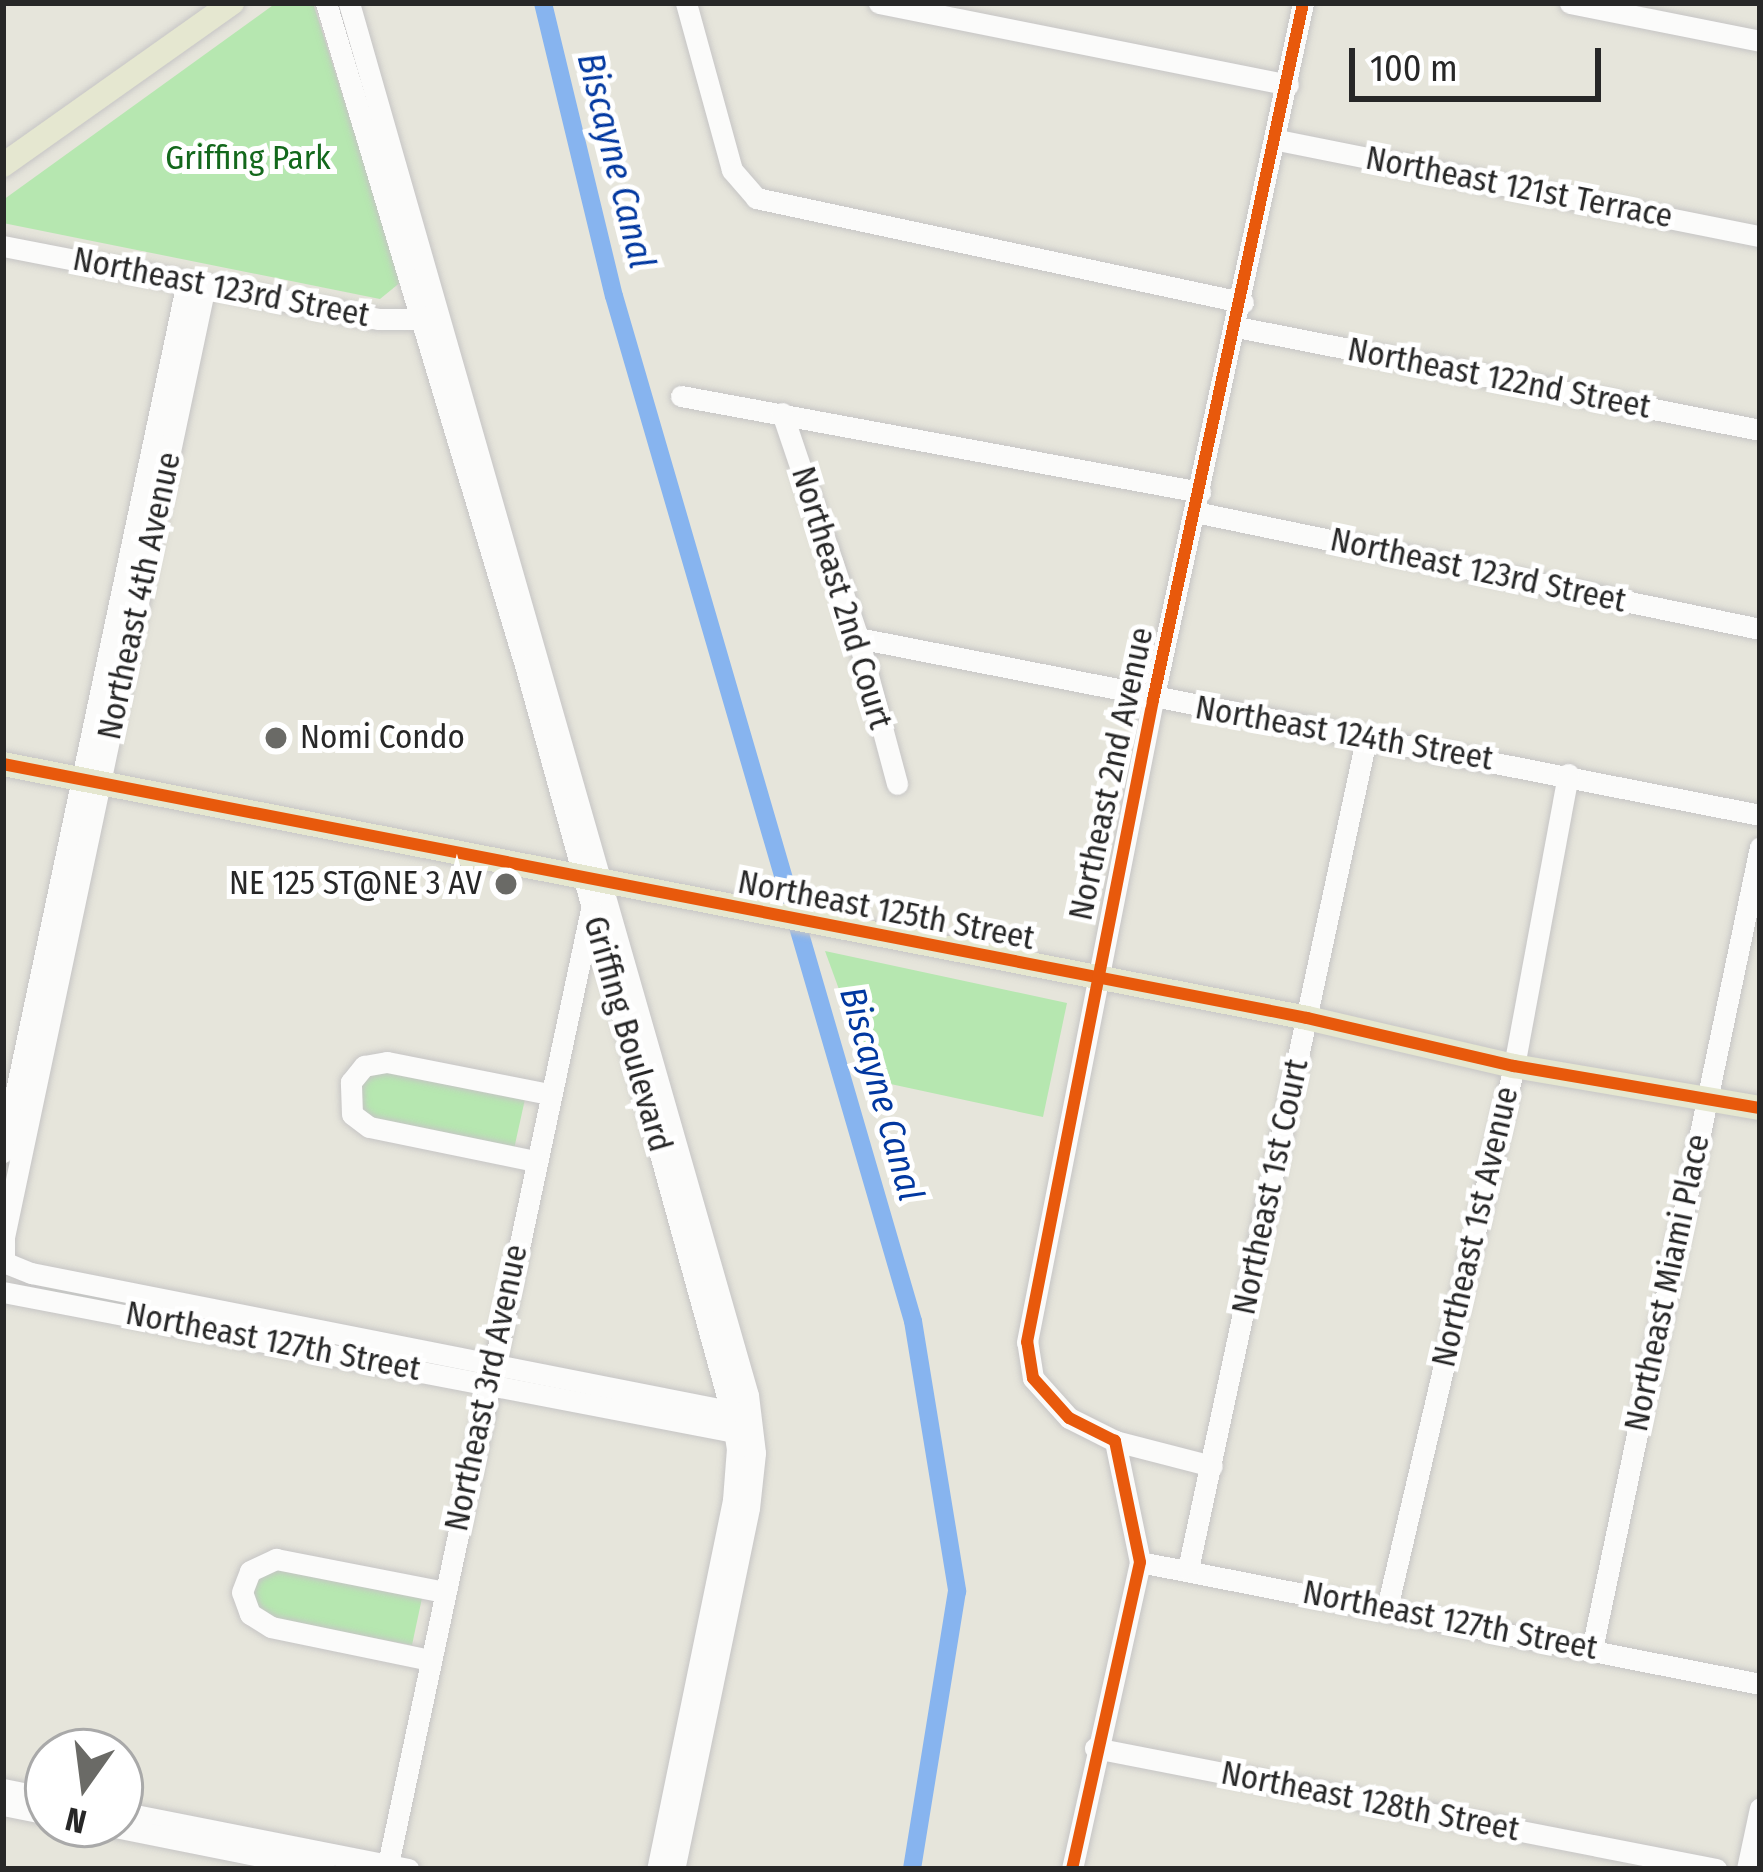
<!DOCTYPE html>
<style>
body{margin:0}
#map{position:relative;width:1763px;height:1872px;overflow:hidden;background:#e6e5db;font-family:"Fira Sans Condensed",sans-serif}
div>[style]{position:absolute}
.green>*{inset:0;background:#b6e7b0}
.canal>*{height:18px;margin:-9px;padding:0 9px;transform-origin:9px;border-radius:9px;background:#87b4ef}
.roads{filter:drop-shadow(0 0 3px #c6c5c5) drop-shadow(0 0 3px #c6c5c5)}
.minor>*{height:21px;margin:-10.5px;padding:0 10.5px;transform-origin:10.5px;border-radius:10.5px;background:#fbfbfa}
.major>*{height:24px;margin:-12px;padding:0 12px;transform-origin:12px;border-radius:12px;background:#e5e7d0}
.cycleway>*{height:12px;margin:-6px;padding:0 6px;transform-origin:6px;border-radius:6px;background:#e8590c}
.dots>*{width:33px;height:33px;translate:-50% -50%;box-sizing:border-box;border:6px solid #fff;border-radius:50%}
span{translate:-50% -50%;white-space:nowrap;text-align:center;line-height:1.15;-webkit-text-stroke:10px #fff;paint-order:stroke}
.park-label{font-size:33px;color:#13681c}
.street-label{font-size:33px;color:#272727}
.poi-label{font-size:33px;color:#272727}
.left{translate:0 -50%;text-align:left}
.right{translate:-100% -50%;text-align:right}
.water-label{font-size:36px;color:#0238a0;font-style:italic}
.frame{position:absolute;inset:0;border:6px solid #272727;pointer-events:none}
.north{position:absolute;left:24px;top:1728px;width:120px;height:120px;box-sizing:border-box;background:#fff;border:3px solid #a9a9a9;border-radius:50%;rotate:194deg;font-size:33px;font-weight:700;line-height:48px;text-align:center;color:#272727}
.north::after{content:'';display:block;margin:auto;width:42px;height:54px;background:#6a6a66;clip-path:polygon(50% 0,100% 100%,50% 72%,0 100%)}
.scale{position:absolute;left:1349px;top:48px;width:252px;height:54px;box-sizing:border-box;border:6px solid #272727;border-top:0;padding-left:15px;font-size:36px;line-height:42px;white-space:nowrap;color:#272727;-webkit-text-stroke:9px #fff;paint-order:stroke}
</style>
<div id="map">
<div class="green">
<i style="clip-path:polygon(276px 3px,313px 3px,402px 281px,380px 299px,3px 223px,3px 200px)"></i>
<i style="clip-path:polygon(825px 951px,1067px 1003px,1043px 1117px,872px 1080px)"></i>
<i style="clip-path:polygon(376px 1068px,525px 1099px,514px 1149px,363px 1117px,357px 1086px)"></i>
<i style="clip-path:polygon(45px 1281px,464px 1368px,43px 1290px)"></i>
<i style="clip-path:polygon(272px 1565px,422px 1598px,412px 1645px,263px 1618px,250px 1586px)"></i>
</div>
<div class="canal">
<i style="left:543px;top:3px;width:301px;rotate:76.4deg"></i>
<i style="left:614px;top:296px;width:1068px;rotate:73.74deg"></i>
<i style="left:913px;top:1321px;width:274px;rotate:80.7deg"></i>
<i style="left:957px;top:1591px;width:282px;rotate:99.2deg"></i>
</div>
<div class="roads">
<div class="minor">
<i style="left:326px;top:3px;width:691px;rotate:73.27deg"></i>
<i style="left:525px;top:665px;width:774px;rotate:74.56deg"></i>
<i style="left:731px;top:1411px;width:37px;rotate:81deg"></i>
<i style="left:737px;top:1448px;width:52px;rotate:94.4deg"></i>
<i style="left:733px;top:1500px;width:377px;rotate:101.6deg"></i>
<i style="left:349px;top:3px;width:1448px;rotate:74.01deg"></i>
<i style="left:748px;top:1395px;width:58px;rotate:83.1deg"></i>
<i style="left:755px;top:1453px;width:55px;rotate:96.2deg"></i>
<i style="left:749px;top:1508px;width:369px;rotate:101.7deg"></i>
<i style="left:686px;top:3px;width:173px;rotate:74.6deg"></i>
<i style="left:732px;top:170px;width:37px;rotate:49deg"></i>
<i style="left:756px;top:198px;width:498px;rotate:12.1deg"></i>
<i style="left:879px;top:3px;width:417px;rotate:11.3deg"></i>
<i style="left:1570px;top:3px;width:194px;rotate:11.3deg"></i>
<i style="left:1278px;top:140px;width:491px;rotate:11.3deg"></i>
<i style="left:3px;top:246px;width:383px;rotate:11deg"></i>
<i style="left:379px;top:319px;width:53px"></i>
<i style="left:1237px;top:327px;width:533px;rotate:11.14deg"></i>
<i style="left:681px;top:396px;width:528px;rotate:10.48deg"></i>
<i style="left:782px;top:413px;width:237px;rotate:71.3deg"></i>
<i style="left:858px;top:638px;width:151px;rotate:75deg"></i>
<i style="left:1195px;top:512px;width:577px;rotate:11.7deg"></i>
<i style="left:858px;top:638px;width:919px;rotate:11.1deg"></i>
<i style="left:3px;top:1152px;width:889px;rotate:-78.06deg"></i>
<i style="left:535px;top:1161px;width:169px;rotate:-168.4deg"></i>
<i style="left:369px;top:1127px;width:21px;rotate:-143deg"></i>
<i style="left:352px;top:1114px;width:32px;rotate:-92deg"></i>
<i style="left:351px;top:1082px;width:21px;rotate:-51deg"></i>
<i style="left:364px;top:1066px;width:23px;rotate:-10deg"></i>
<i style="left:387px;top:1062px;width:165px;rotate:11.2deg"></i>
<i style="left:4px;top:1259px;width:22px;rotate:-90deg"></i>
<i style="left:4px;top:1237px;width:972px;rotate:-78.07deg"></i>
<i style="left:6px;top:1263px;width:27px;rotate:22deg"></i>
<i style="left:31px;top:1273px;width:722px;rotate:11.19deg"></i>
<i style="left:3px;top:1292px;width:755px;rotate:10.83deg"></i>
<i style="left:1115px;top:1441px;width:100px;rotate:14.5deg"></i>
<i style="left:1140px;top:1562px;width:632px;rotate:11.13deg"></i>
<i style="left:1188px;top:1569px;width:853px;rotate:-77.89deg"></i>
<i style="left:1387px;top:1608px;width:557px;rotate:-76.81deg"></i>
<i style="left:1514px;top:1066px;width:297px;rotate:-79.5deg"></i>
<i style="left:1592px;top:1649px;width:819px;rotate:-78.17deg"></i>
<i style="left:430px;top:1660px;width:162px;rotate:-168.3deg"></i>
<i style="left:271px;top:1627px;width:25px;rotate:-148deg"></i>
<i style="left:250px;top:1614px;width:23px;rotate:-110deg"></i>
<i style="left:242px;top:1592px;width:22px;rotate:-69deg"></i>
<i style="left:250px;top:1571px;width:29px;rotate:-25deg"></i>
<i style="left:276px;top:1559px;width:171px;rotate:11.1deg"></i>
<i style="left:1095px;top:1748px;width:633px;rotate:11.03deg"></i>
<i style="left:3px;top:1789px;width:46px;rotate:11.3deg"></i>
<i style="left:3px;top:1805px;width:46px;rotate:11.3deg"></i>
<i style="left:120px;top:1812px;width:294px;rotate:11.2deg"></i>
<i style="left:100px;top:1824px;width:229px;rotate:11.3deg"></i>
<i style="left:387px;top:1869px;width:981px;rotate:-78deg"></i>
<i style="left:1072px;top:1869px;width:314px;rotate:-77.5deg"></i>
<i style="left:1140px;top:1562px;width:124px;rotate:-101.7deg"></i>
<i style="left:1115px;top:1441px;width:51px;rotate:-153.4deg"></i>
<i style="left:1069px;top:1418px;width:54px;rotate:-132deg"></i>
<i style="left:1033px;top:1378px;width:36px;rotate:-99deg"></i>
<i style="left:1027px;top:1342px;width:654px;rotate:-78.9deg"></i>
<i style="left:1153px;top:700px;width:713px;rotate:-77.85deg"></i>
<i style="left:1747px;top:1869px;width:62px;rotate:-78deg"></i>
</div>
<div class="major">
<i style="left:3px;top:165px;width:281px;rotate:-35.3deg"></i>
<i style="left:3px;top:764px;width:1329px;rotate:11.02deg"></i>
<i style="left:1307px;top:1018px;width:212px;rotate:13.1deg"></i>
<i style="left:1514px;top:1066px;width:250px;rotate:9.7deg"></i>
</div>
</div>
<div class="cycleway">
<i style="left:3px;top:764px;width:1329px;rotate:11.02deg"></i>
<i style="left:1307px;top:1018px;width:212px;rotate:13.1deg"></i>
<i style="left:1514px;top:1066px;width:250px;rotate:9.7deg"></i>
<i style="left:1072px;top:1869px;width:314px;rotate:-77.5deg"></i>
<i style="left:1140px;top:1562px;width:124px;rotate:-101.7deg"></i>
<i style="left:1115px;top:1441px;width:51px;rotate:-153.4deg"></i>
<i style="left:1069px;top:1418px;width:54px;rotate:-132deg"></i>
<i style="left:1033px;top:1378px;width:36px;rotate:-99deg"></i>
<i style="left:1027px;top:1342px;width:654px;rotate:-78.9deg"></i>
<i style="left:1153px;top:700px;width:713px;rotate:-77.85deg"></i>
</div>
<div class="dots">
<i style="left:276px;top:738px;background:#6a6a66"></i>
<i style="left:506px;top:884px;background:#6a6a66"></i>
</div>
<div class="park-label">
<span style="left:248px;top:159px">Griffing Park</span>
</div>
<div class="street-label">
<span style="left:1519px;top:188px;rotate:11deg">Northeast 121st Terrace</span>
<span style="left:221px;top:288px;rotate:11deg">Northeast 123rd Street</span>
<span style="left:1499px;top:379px;rotate:11deg">Northeast 122nd Street</span>
<span style="left:1478px;top:571px;rotate:12deg">Northeast 123rd Street</span>
<span style="left:140px;top:596px;rotate:-78deg">Northeast 4th Avenue</span>
<span style="left:841px;top:598px;rotate:73deg">Northeast 2nd Court</span>
<span style="left:1344px;top:734px;rotate:10deg">Northeast 124th Street</span>
<span style="left:1112px;top:774px;rotate:-78deg">Northeast 2nd Avenue</span>
<span style="left:886px;top:911px;rotate:11deg">Northeast 125th Street</span>
<span style="left:627px;top:1034px;rotate:74deg">Griffing Boulevard</span>
<span style="left:1271px;top:1187px;rotate:-78deg">Northeast 1st Court</span>
<span style="left:1476px;top:1227px;rotate:-77deg">Northeast 1st Avenue</span>
<span style="left:1668px;top:1283px;rotate:-78deg">Northeast Miami Place</span>
<span style="left:273px;top:1342px;rotate:11deg">Northeast 127th Street</span>
<span style="left:487px;top:1388px;rotate:-78deg">Northeast 3rd Avenue</span>
<span style="left:1450px;top:1621px;rotate:11deg">Northeast 127th Street</span>
<span style="left:1370px;top:1802px;rotate:11deg">Northeast 128th Street</span>
</div>
<div class="poi-label">
<span class="left" style="left:300px;top:738px">Nomi Condo</span>
<span class="right" style="left:482px;top:884px">NE 125 ST@NE 3 AV</span>
</div>
<div class="water-label">
<span style="left:615px;top:161px;rotate:76deg">Biscayne Canal</span>
<span style="left:881px;top:1094px;rotate:74deg">Biscayne Canal</span>
</div>
<div class="frame"></div>
<div class="north">N</div>
<div class="scale">100 m</div>
</div>
